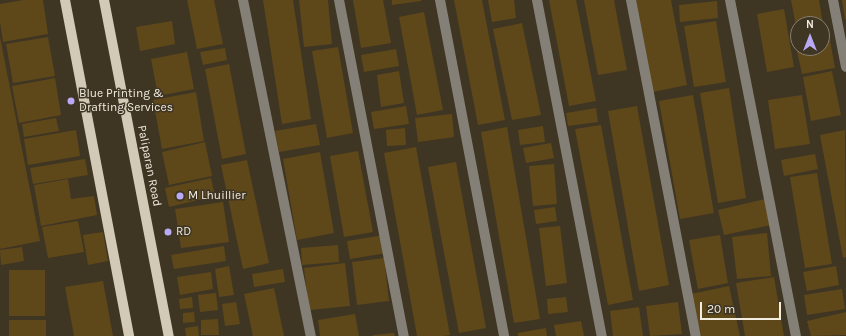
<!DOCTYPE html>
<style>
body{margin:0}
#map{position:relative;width:846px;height:336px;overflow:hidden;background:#3f3523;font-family:Karla,sans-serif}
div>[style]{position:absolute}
.building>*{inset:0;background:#5e481a}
.minor>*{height:10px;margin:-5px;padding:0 5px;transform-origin:5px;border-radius:5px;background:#858077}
.major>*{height:10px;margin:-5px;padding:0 5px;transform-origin:5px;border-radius:5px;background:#d3c9b7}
.dots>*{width:11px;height:11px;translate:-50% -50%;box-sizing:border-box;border:2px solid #3f3523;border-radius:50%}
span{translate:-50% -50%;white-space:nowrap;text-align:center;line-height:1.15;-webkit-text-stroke:3px #3f3523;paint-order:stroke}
.poi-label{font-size:12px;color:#f2ece1}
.left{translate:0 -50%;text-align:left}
.street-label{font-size:12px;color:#f2ece1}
.north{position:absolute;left:790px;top:16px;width:40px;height:40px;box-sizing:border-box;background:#3f3523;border:1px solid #877e6f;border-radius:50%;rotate:0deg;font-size:11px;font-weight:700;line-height:16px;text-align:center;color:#f2ece1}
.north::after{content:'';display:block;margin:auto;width:14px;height:18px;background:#baaaf6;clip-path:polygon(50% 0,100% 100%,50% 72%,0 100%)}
.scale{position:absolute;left:700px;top:302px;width:81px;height:18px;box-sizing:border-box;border:2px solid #f2ece1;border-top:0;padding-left:5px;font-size:12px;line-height:14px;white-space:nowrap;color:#f2ece1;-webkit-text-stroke:3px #3f3523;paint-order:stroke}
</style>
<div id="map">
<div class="building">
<i style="clip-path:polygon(23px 0,43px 0,48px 34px,3px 42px,0 22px,0 4px)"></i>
<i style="clip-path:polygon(187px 0,214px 0,223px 44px,197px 49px)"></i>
<i style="clip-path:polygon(263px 0,293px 0,311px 119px,282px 124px)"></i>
<i style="clip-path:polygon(299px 0,328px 0,332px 44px,304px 47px)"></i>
<i style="clip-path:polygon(353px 0,383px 0,391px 43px,361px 48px)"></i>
<i style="clip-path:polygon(392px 0,421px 0,421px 1px,392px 5px)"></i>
<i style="clip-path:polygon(454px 0,482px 0,505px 120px,478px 125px)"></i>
<i style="clip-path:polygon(488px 0,514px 0,516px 18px,492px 22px)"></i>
<i style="clip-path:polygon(549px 0,576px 0,596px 101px,569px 106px)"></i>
<i style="clip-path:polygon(584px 0,614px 0,627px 70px,598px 75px)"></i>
<i style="clip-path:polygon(635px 0,671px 0,687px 85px,653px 92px)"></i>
<i style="clip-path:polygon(791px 0,819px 0,823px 24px,798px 24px,797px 32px)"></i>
<i style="clip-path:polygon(842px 0,846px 0,846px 19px,845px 19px)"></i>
<i style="clip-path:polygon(717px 1px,718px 18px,680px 22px,679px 5px)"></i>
<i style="clip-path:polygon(784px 9px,794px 67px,767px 72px,757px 14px)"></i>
<i style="clip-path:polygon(424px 12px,443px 110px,417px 115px,399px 17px)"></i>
<i style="clip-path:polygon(172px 21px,175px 44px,140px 51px,136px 27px)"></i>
<i style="clip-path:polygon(716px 21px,726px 82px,694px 87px,684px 26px)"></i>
<i style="clip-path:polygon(522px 23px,541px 115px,512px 120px,493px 29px)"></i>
<i style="clip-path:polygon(0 37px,40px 241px,0 249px)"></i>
<i style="clip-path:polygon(48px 37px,55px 76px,13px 83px,6px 44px)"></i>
<i style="clip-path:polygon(830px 40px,835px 68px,802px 74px,796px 47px,822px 48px,822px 42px)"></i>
<i style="clip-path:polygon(338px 47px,353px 133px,327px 138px,312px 51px)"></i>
<i style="clip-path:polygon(225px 48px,227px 60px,203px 65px,200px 52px)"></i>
<i style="clip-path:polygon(396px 49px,399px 66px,364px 72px,361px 55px)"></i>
<i style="clip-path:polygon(187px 52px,194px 89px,158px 96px,151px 59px)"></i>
<i style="clip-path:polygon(229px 64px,246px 154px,222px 159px,205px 69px)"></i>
<i style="clip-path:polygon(399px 71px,404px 103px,381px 107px,377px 75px)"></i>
<i style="clip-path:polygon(832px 71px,841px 115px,811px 121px,803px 77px)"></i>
<i style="clip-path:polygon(55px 78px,61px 115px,19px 123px,12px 86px)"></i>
<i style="clip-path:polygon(729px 88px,746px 198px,718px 203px,700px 93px)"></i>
<i style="clip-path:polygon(196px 92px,204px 141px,162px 149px,153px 100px)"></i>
<i style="clip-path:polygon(693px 95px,714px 213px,680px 219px,659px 101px)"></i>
<i style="clip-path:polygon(802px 95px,810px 144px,775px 149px,768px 100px)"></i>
<i style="clip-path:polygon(406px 106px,409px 124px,374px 129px,371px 112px)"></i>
<i style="clip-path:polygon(637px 106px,669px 285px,639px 291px,608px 111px)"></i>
<i style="clip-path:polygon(596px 108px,598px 122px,568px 126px,566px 113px)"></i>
<i style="clip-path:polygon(452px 114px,454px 137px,418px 142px,415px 118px)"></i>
<i style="clip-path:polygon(56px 118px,59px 131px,24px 137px,22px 124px)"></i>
<i style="clip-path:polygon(316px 124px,320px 145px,279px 152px,275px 131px)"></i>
<i style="clip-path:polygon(601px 125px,633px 300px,608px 305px,575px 129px)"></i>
<i style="clip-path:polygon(543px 126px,545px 142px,520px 145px,518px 130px)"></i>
<i style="clip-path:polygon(507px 127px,540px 319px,514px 323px,481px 132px)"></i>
<i style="clip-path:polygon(405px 128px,406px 145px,387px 146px,386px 130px)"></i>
<i style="clip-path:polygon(76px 130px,80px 156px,28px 165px,24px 139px)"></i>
<i style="clip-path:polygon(845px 130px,846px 257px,843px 258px,820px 135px)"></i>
<i style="clip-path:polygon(205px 142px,212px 176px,169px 185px,162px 152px)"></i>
<i style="clip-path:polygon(551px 143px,554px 158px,526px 163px,523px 148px)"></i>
<i style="clip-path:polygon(416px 147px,450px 335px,443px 336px,417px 336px,384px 153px)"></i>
<i style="clip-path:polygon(358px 151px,373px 232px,344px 237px,330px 156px)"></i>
<i style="clip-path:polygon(320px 152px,334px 233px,297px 240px,283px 159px)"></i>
<i style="clip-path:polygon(815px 154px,818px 169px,784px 176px,781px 160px)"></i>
<i style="clip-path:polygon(85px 159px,88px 175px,33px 184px,30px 168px)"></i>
<i style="clip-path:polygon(247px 160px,269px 263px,243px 269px,221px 165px)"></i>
<i style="clip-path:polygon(456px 162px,486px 328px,459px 333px,428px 167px)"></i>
<i style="clip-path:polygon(554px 164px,557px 204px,533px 206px,529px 166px)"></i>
<i style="clip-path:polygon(817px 173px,832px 264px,805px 268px,790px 177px)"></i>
<i style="clip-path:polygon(211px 178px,215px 196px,169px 207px,165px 188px)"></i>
<i style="clip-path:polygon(68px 179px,71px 199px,94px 196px,97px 215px,41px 226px,34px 185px)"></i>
<i style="clip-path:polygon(765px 199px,771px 225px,724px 235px,718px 210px)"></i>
<i style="clip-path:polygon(223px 202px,229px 242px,181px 248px,175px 209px)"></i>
<i style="clip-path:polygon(555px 207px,557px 221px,536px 224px,534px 210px)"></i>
<i style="clip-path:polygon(78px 221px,84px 252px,48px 258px,42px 227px)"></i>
<i style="clip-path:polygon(560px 226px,567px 283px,546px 286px,539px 228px)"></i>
<i style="clip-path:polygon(103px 232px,108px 261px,88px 265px,83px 235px)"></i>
<i style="clip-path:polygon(767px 233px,771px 276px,737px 279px,732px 237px)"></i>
<i style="clip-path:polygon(384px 235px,387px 253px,350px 259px,347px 241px)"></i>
<i style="clip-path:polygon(720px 235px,728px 283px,698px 289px,689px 240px)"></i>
<i style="clip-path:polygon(338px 245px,339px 262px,302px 265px,301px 248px)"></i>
<i style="clip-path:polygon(224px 246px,226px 261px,174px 269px,171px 255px)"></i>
<i style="clip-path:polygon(22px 247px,24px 261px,1px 265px,0 250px)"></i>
<i style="clip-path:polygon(384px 258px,389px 301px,357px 305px,352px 262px)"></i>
<i style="clip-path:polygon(345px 263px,350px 306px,309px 310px,304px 268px)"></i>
<i style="clip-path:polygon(229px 266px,234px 295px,219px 297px,215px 269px)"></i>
<i style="clip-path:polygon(836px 266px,839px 285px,807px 291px,803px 272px)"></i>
<i style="clip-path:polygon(283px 269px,285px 282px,254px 287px,252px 274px)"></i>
<i style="clip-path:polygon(9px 270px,45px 270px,45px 316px,9px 316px)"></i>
<i style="clip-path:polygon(211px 272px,213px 289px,180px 295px,177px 277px)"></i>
<i style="clip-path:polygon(774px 277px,784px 336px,745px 336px,736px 283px)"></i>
<i style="clip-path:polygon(103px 281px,113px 336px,74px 336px,65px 287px)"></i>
<i style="clip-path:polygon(729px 286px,740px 336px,701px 336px,691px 294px)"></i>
<i style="clip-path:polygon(274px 288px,284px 336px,253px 336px,244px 294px)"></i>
<i style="clip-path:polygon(842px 289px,845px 309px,807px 315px,804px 295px)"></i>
<i style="clip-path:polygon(216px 293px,218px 310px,200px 312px,198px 295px)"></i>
<i style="clip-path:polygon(192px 297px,193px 308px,180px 309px,179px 299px)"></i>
<i style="clip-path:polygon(566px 297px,568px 312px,548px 314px,547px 299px)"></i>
<i style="clip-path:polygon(236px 302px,240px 324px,225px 326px,222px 304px)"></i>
<i style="clip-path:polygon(678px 302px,682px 334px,650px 336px,646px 306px)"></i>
<i style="clip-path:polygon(639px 307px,643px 336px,613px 336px,610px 311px)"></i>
<i style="clip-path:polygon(194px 312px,195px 322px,183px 323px,183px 313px)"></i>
<i style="clip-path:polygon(846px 312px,846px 335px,811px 336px,807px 321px)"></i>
<i style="clip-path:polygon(355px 314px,359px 336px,320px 336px,318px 320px)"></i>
<i style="clip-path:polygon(218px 319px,219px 335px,201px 335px,201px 320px)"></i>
<i style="clip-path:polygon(9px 320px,46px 320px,46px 336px,9px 336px)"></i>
<i style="clip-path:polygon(581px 321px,584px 336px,556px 336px,554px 325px)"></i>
<i style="clip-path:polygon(198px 326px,199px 336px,186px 336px,185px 328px)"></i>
<i style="clip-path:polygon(546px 328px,547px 336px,518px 336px,518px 333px)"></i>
<i style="clip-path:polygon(394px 333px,395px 336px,373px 336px,373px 335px)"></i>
</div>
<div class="minor">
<i style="left:243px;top:0;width:343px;rotate:78.6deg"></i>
<i style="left:339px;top:0;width:342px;rotate:79.1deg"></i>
<i style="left:440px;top:0;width:342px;rotate:79.2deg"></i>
<i style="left:537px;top:0;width:342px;rotate:79.1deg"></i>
<i style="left:631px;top:0;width:342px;rotate:79.1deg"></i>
<i style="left:730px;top:0;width:342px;rotate:78.9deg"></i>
<i style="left:833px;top:0;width:68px;rotate:79deg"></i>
</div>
<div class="major">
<i style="left:65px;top:0;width:342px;rotate:79.2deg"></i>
<i style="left:104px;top:0;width:342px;rotate:79.1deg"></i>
</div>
<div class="dots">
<i style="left:71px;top:101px;background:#baaaf6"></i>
<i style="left:180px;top:196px;background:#baaaf6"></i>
<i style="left:168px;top:232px;background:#baaaf6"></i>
</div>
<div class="poi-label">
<span class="left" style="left:79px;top:101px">Blue Printing &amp;<br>Drafting Services</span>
<span class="left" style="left:188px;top:196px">M Lhuillier</span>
<span class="left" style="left:176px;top:232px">RD</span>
</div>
<div class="street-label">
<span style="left:149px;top:166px;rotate:79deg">Paliparan Road</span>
</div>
<div class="north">N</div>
<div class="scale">20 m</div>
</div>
